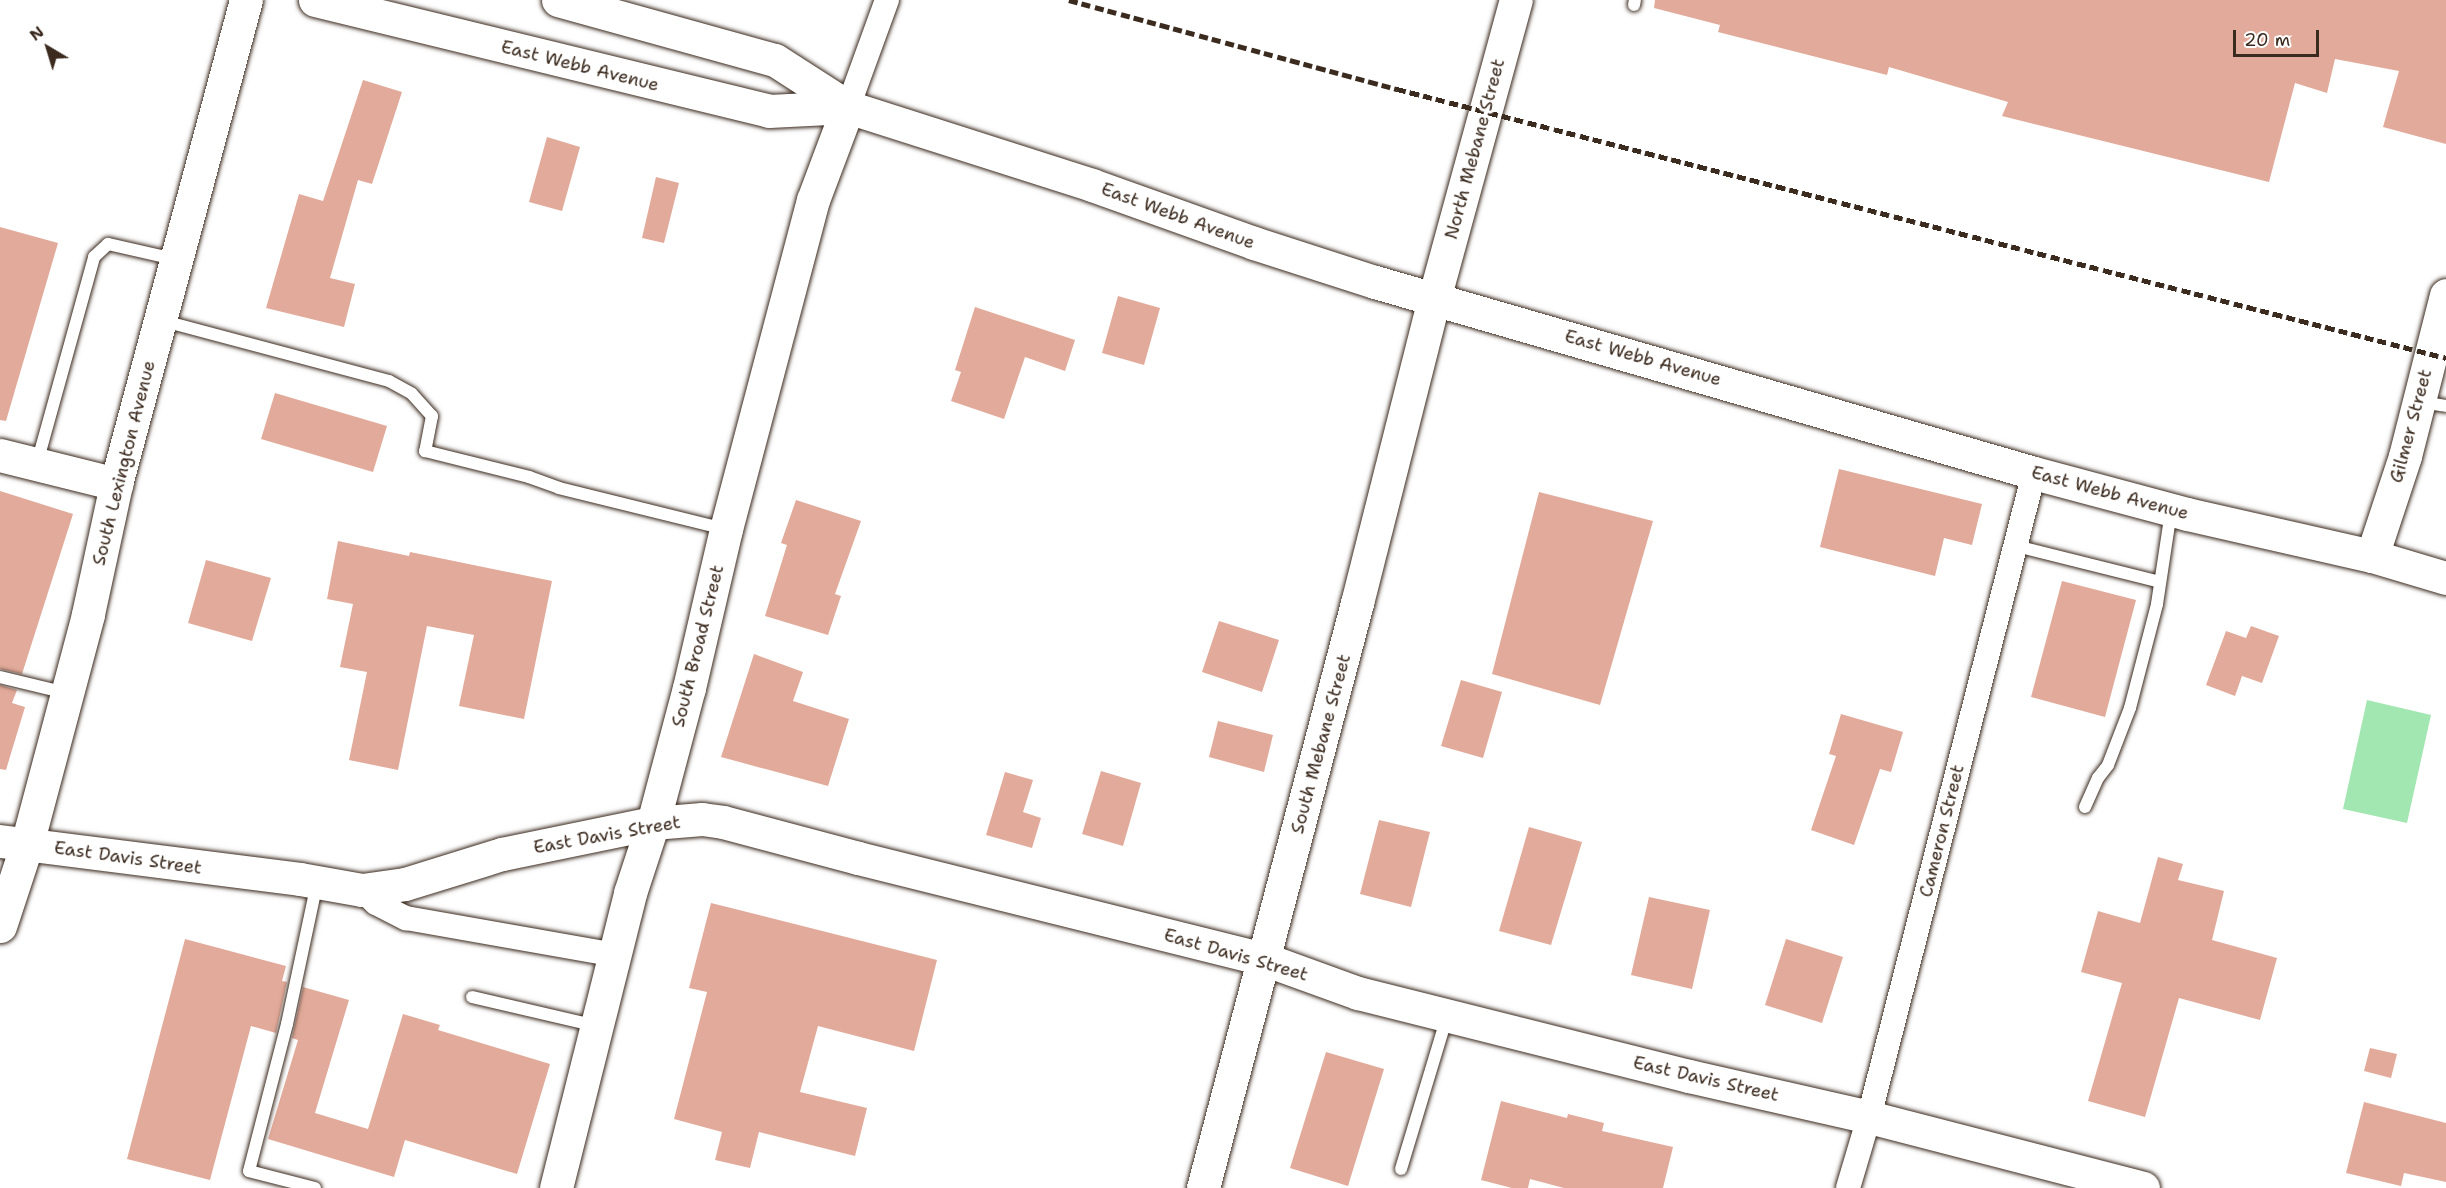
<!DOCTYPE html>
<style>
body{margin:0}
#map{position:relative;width:2446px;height:1188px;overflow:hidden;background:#fff;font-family:"Shantell Sans",sans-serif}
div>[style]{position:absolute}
.green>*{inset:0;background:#a2e6b1}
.building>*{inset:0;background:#e2aa9a}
.roads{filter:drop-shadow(0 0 2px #3b2a1e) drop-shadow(0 0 2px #3b2a1e)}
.lane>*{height:12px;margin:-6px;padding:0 6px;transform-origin:6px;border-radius:6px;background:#fff}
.street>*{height:24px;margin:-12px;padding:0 12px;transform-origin:12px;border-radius:12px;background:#fff}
.secondary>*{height:33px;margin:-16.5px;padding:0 16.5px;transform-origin:16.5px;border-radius:16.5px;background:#fff}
.highway>*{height:33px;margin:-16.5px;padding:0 16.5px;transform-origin:16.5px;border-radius:16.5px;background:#fff}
.rail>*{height:4.5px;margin-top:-2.25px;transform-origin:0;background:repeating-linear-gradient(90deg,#3b2a1e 0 9px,transparent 0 13.5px)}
span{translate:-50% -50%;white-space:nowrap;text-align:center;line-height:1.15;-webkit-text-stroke:6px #fff;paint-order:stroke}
.street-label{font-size:18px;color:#3b2a1e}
.north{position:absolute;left:18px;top:18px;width:60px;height:60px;-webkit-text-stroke:4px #fff;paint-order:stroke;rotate:322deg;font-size:16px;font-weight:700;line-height:24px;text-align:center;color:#3b2a1e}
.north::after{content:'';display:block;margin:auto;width:21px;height:27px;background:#3b2a1e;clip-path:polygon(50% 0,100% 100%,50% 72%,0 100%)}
.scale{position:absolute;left:2233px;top:30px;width:86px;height:27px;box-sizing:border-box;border:3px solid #3b2a1e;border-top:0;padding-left:8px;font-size:18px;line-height:21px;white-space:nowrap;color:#3b2a1e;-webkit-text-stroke:4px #fff;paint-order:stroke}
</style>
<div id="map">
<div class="green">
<i style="clip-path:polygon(2367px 700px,2431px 715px,2407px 823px,2343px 809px)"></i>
</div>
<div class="building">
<i style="clip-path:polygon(1655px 0,2446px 0,2446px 144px,2383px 127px,2399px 71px,2335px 59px,2327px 93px,2295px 83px,2269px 182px,2002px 116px,2008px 102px,1889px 67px,1887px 75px,1718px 32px,1720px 25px,1654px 8px)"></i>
<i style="clip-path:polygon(363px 80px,402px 92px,372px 184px,358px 180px,330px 278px,355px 284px,344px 327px,266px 308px,299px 194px,323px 201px)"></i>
<i style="clip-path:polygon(547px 137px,580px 147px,562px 211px,529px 202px)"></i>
<i style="clip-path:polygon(656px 177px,679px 183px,664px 243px,642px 238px)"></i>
<i style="clip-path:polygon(0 227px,58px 243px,6px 421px,0 420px)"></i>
<i style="clip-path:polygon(1118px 296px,1160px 308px,1144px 365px,1102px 353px)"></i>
<i style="clip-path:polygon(975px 307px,1075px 340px,1065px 371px,1025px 357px,1004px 419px,951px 401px,961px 372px,955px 370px)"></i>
<i style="clip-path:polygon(275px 393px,387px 426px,373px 472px,261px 439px)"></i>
<i style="clip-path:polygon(1839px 469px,1982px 504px,1972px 545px,1944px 538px,1935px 576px,1820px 547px)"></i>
<i style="clip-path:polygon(0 491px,73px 514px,22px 674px,0 669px)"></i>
<i style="clip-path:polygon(1539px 492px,1653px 521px,1600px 705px,1492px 674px)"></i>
<i style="clip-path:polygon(796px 500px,861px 521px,835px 594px,841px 596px,828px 635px,765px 616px,787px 545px,781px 543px)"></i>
<i style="clip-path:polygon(338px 541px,409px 556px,410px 552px,552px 581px,524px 719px,459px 706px,474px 635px,427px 626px,398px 770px,349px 760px,367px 672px,340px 667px,353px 604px,327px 599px)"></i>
<i style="clip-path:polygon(206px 560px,271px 578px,252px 641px,188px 623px)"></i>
<i style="clip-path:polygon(2062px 581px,2136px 600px,2105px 717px,2031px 697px)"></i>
<i style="clip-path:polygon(1219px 621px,1279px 640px,1262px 692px,1202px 672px)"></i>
<i style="clip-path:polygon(2251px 626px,2279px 636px,2262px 683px,2242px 676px,2235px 696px,2206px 685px,2226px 631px,2246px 638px)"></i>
<i style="clip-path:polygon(754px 654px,803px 672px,793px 701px,849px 719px,828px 786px,721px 757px)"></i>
<i style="clip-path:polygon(1461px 680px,1502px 692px,1483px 758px,1441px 746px)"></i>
<i style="clip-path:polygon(0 685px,17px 690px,12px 703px,25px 707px,6px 770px,0 769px)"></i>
<i style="clip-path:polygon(1841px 714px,1903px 732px,1891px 772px,1880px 769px,1854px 845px,1811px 830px,1836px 756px,1829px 754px)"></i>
<i style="clip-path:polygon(1218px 721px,1273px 735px,1264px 772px,1209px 757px)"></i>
<i style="clip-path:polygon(1101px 771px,1141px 783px,1123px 846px,1082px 834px)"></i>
<i style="clip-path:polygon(1005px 772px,1033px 780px,1023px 812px,1041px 818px,1032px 848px,986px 835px)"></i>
<i style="clip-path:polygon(1379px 820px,1430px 832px,1411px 907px,1360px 894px)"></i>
<i style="clip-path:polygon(1529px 827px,1582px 842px,1551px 945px,1499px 931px)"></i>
<i style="clip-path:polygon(2158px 857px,2183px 864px,2178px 880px,2224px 891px,2212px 940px,2277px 958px,2260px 1020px,2179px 998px,2145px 1117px,2088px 1101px,2122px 983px,2081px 972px,2098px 911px,2140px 923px)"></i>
<i style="clip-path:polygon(1649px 897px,1710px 910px,1692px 989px,1631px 975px)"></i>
<i style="clip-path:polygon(711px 903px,937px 960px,914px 1051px,818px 1026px,800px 1092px,867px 1108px,855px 1156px,759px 1132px,750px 1168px,715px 1160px,722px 1132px,674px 1119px,707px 992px,689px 988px)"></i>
<i style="clip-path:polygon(185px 939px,286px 966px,282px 981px,287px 982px,276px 1033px,251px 1026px,210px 1180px,127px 1159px)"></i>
<i style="clip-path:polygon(1786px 939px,1843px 957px,1822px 1023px,1765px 1005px)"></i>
<i style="clip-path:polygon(303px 987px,349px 1000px,315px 1113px,368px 1129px,403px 1014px,440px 1025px,438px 1030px,550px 1064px,517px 1174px,405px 1140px,394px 1177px,268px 1139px,298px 1040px,292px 1038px)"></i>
<i style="clip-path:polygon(2370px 1048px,2397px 1054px,2391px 1078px,2364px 1071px)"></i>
<i style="clip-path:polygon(1326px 1052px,1384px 1069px,1348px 1186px,1290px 1168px)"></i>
<i style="clip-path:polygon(1501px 1101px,1567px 1118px,1568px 1114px,1604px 1123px,1602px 1131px,1673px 1147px,1663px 1188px,1564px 1188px,1530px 1179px,1528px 1188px,1512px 1188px,1481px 1180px)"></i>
<i style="clip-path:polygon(2364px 1102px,2446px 1123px,2446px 1182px,2404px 1173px,2401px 1186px,2346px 1173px)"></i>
</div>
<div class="roads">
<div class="lane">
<i style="left:1634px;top:5px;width:5px;rotate:-79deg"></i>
<i style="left:160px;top:320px;width:237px;rotate:14.9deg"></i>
<i style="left:389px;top:381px;width:26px;rotate:29deg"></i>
<i style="left:412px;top:394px;width:30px;rotate:48deg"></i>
<i style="left:432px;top:416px;width:36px;rotate:101deg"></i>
<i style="left:425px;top:451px;width:107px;rotate:14deg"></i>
<i style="left:529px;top:477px;width:32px;rotate:20deg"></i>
<i style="left:559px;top:488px;width:171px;rotate:13.9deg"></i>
<i style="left:2421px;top:402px;width:25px;rotate:9deg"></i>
<i style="left:37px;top:463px;width:214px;rotate:-74.5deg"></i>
<i style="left:94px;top:257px;width:19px;rotate:-43deg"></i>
<i style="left:108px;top:244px;width:68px;rotate:12.8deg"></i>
<i style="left:2016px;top:546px;width:148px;rotate:14deg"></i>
<i style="left:0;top:677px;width:68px;rotate:13.6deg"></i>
<i style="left:2085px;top:807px;width:32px;rotate:-66deg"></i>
<i style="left:2098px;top:778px;width:16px;rotate:-52deg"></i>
<i style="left:2108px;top:765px;width:61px;rotate:-68.9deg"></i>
<i style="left:2130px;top:708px;width:107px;rotate:-75.4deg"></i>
<i style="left:2157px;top:604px;width:94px;rotate:-81.4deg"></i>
<i style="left:472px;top:997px;width:128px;rotate:13.1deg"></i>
<i style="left:1401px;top:1169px;width:159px;rotate:-73.2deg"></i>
<i style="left:315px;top:1188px;width:68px;rotate:-165.6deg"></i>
<i style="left:249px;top:1171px;width:152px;rotate:-75.5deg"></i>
<i style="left:287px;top:1024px;width:144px;rotate:-78deg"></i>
</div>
<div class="street">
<i style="left:848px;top:107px;width:114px;rotate:-70deg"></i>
<i style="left:362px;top:890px;width:19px;rotate:43deg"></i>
<i style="left:376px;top:903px;width:34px;rotate:27deg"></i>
<i style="left:406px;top:918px;width:213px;rotate:10deg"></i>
<i style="left:1848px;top:1188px;width:74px;rotate:-73.5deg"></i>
<i style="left:1869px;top:1117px;width:665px;rotate:-75.63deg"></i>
</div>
<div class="secondary">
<i style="left:0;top:455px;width:120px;rotate:14deg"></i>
<i style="left:2372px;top:556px;width:105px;rotate:-71.7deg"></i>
<i style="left:2405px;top:456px;width:166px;rotate:-75.7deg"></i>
<i style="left:0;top:841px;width:302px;rotate:7.2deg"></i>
<i style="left:300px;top:879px;width:63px;rotate:10.1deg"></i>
<i style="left:362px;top:890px;width:43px;rotate:-7.9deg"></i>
<i style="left:405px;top:884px;width:102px;rotate:-17.2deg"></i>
<i style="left:502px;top:854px;width:154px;rotate:-11.6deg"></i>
<i style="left:653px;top:823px;width:49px;rotate:-4.7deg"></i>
<i style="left:702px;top:819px;width:21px;rotate:8deg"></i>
<i style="left:723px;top:822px;width:140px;rotate:14.9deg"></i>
<i style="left:858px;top:858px;width:418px;rotate:14deg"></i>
<i style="left:1264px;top:959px;width:100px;rotate:19.9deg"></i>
<i style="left:1358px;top:993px;width:341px;rotate:14.1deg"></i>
<i style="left:1689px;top:1076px;width:185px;rotate:12.8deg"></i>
<i style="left:1869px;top:1117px;width:283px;rotate:14.5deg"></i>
<i style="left:0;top:926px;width:86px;rotate:-71.8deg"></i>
<i style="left:27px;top:844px;width:238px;rotate:-75.1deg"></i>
<i style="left:88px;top:614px;width:133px;rotate:-77.8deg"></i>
<i style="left:116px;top:484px;width:501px;rotate:-74.97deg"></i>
<i style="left:556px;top:1188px;width:304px;rotate:-75.9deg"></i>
<i style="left:630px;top:893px;width:74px;rotate:-71.8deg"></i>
<i style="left:653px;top:823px;width:140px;rotate:-75.1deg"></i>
<i style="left:689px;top:688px;width:163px;rotate:-76.9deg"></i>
<i style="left:726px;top:529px;width:340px;rotate:-75.2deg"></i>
<i style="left:813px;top:200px;width:99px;rotate:-69.4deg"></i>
<i style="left:1203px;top:1188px;width:605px;rotate:-75.25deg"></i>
<i style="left:1357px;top:603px;width:314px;rotate:-75.8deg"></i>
<i style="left:1434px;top:299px;width:310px;rotate:-74.7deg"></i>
</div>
<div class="highway">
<i style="left:315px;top:0;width:467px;rotate:13.7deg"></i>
<i style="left:769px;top:111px;width:79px;rotate:-2.9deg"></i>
<i style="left:558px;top:0;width:225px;rotate:15.5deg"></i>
<i style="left:775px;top:60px;width:87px;rotate:32.8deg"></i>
<i style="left:848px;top:107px;width:256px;rotate:17.7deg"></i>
<i style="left:1092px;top:185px;width:172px;rotate:19.7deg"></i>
<i style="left:1254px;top:243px;width:127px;rotate:17.9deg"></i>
<i style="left:1375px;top:282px;width:686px;rotate:16.16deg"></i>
<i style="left:2034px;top:473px;width:158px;rotate:15deg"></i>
<i style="left:2187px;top:514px;width:190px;rotate:12.8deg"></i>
<i style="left:2372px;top:556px;width:77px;rotate:16.6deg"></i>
</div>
</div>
<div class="rail">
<i style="left:1069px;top:0;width:340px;rotate:15.2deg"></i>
<i style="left:1397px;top:89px;width:1083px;rotate:14.38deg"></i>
</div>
<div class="street-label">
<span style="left:580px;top:66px;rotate:14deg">East Webb Avenue</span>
<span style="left:1475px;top:149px;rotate:-75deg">North Mebane Street</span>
<span style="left:1178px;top:216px;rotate:20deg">East Webb Avenue</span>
<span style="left:1643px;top:358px;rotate:16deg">East Webb Avenue</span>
<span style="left:2411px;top:426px;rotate:-75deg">Gilmer Street</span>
<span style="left:124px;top:463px;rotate:-76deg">South Lexington Avenue</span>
<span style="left:2110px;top:493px;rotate:15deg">East Webb Avenue</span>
<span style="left:698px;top:646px;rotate:-76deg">South Broad Street</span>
<span style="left:1321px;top:744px;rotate:-75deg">South Mebane Street</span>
<span style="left:1942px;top:831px;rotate:-76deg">Cameron Street</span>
<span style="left:607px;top:835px;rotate:-10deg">East Davis Street</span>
<span style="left:128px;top:858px;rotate:8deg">East Davis Street</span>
<span style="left:1236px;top:955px;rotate:16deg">East Davis Street</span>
<span style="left:1706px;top:1079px;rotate:13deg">East Davis Street</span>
</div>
<div class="north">N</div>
<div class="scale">20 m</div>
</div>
